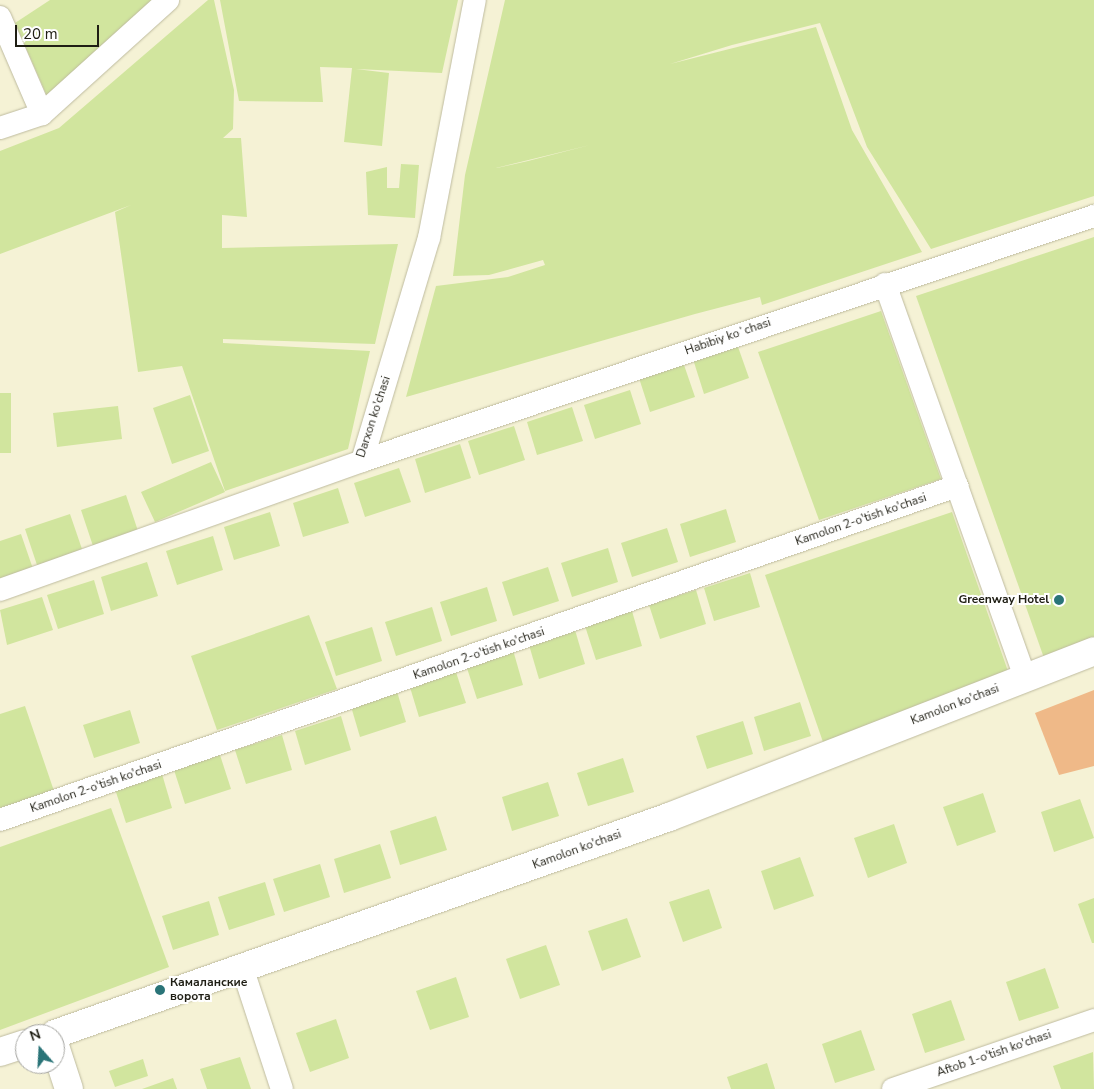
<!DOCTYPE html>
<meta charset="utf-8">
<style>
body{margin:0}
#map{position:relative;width:1094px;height:1089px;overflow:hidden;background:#f5f2d5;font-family:"Nunito Sans",sans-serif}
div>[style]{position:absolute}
.green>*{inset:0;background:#efb988}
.building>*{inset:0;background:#d1e59e}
.roads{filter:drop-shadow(0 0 1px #bebb9f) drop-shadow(0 0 1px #bebb9f)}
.street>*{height:22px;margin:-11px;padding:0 11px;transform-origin:11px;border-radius:11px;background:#fff}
.secondary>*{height:28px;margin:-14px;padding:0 14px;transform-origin:14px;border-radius:14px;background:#fff}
.dots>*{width:14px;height:14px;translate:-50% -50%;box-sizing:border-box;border:2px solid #fff;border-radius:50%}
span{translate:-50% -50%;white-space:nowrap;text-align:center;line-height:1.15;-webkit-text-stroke:4px #fff;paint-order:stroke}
.street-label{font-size:12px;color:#1f1e14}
.poi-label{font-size:12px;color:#1f1e14;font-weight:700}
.right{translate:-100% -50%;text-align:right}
.left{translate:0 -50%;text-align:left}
.north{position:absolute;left:15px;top:1024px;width:50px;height:50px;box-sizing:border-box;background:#fff;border:1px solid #a5a5a1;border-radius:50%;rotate:341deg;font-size:14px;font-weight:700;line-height:20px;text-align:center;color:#1f1e14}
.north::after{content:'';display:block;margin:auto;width:18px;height:22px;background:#2a7478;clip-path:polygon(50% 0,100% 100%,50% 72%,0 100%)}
.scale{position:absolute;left:15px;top:25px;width:84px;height:22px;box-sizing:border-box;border:2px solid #1f1e14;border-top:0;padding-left:6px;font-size:15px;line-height:18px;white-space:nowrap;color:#1f1e14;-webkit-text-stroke:4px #fff;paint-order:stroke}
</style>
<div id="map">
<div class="green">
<i style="clip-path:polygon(1094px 690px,1094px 766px,1059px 775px,1035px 713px)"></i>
</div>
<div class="building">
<i style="clip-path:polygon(50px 0,159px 0,50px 103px,15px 23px)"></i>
<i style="clip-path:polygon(208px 0,214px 0,234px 90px,233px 129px,223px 138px,241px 138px,247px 217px,222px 215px,222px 248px,398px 244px,375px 344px,223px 339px,223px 343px,370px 351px,348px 449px,225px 491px,182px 366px,138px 372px,115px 212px,131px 205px,0 254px,0 151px,59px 128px)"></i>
<i style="clip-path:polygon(220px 0,458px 0,442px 73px,356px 69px,389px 73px,382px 146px,344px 142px,352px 68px,320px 67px,323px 102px,239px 101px)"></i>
<i style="clip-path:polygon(evenodd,505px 0,1094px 0,1094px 196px,931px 249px,867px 147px,820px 23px,732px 45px,670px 64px,816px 27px,852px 130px,922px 252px,762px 305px,760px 297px,695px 314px,406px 397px,436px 286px,508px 277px,545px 265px,543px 260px,489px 275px,453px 276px,465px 175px,505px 0,590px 145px,528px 161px,497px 168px,496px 168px,590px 145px)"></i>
<i style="clip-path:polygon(401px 164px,419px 165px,415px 218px,368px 215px,366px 172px,387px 167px,387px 188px,399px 188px)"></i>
<i style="clip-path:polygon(1094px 237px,1094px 639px,1044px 658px,916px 296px)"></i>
<i style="clip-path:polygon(881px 311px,941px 479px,819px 520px,758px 352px)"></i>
<i style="clip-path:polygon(737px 344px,749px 378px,704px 394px,693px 359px)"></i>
<i style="clip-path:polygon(683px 362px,695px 397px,650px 412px,639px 378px)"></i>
<i style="clip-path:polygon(630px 390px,641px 424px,595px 439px,584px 405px)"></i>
<i style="clip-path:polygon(0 393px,11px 393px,11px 453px,0 453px)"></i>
<i style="clip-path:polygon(190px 395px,209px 451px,172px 464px,153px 408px)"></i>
<i style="clip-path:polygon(118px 406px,122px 439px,57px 447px,53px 413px)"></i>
<i style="clip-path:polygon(572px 407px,583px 441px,537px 455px,527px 422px)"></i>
<i style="clip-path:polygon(514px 426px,525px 460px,479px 475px,468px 441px)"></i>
<i style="clip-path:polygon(460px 444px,471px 478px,425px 493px,415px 459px)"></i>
<i style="clip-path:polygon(211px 462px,225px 492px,155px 522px,141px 492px)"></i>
<i style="clip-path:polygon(399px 468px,411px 502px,365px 517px,354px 483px)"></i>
<i style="clip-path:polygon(338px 488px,349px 523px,303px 537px,293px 503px)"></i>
<i style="clip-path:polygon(126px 495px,139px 534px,94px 549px,81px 510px)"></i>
<i style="clip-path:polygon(726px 509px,736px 542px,690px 557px,680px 524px)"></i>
<i style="clip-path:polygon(270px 512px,280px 546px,234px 560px,224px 527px)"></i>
<i style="clip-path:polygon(952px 512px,1009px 674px,823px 742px,765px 575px)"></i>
<i style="clip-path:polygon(70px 514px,83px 552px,38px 568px,25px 529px)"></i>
<i style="clip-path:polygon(667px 528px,678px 562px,632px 577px,621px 543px)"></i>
<i style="clip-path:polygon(21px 534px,33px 569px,0 580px,0 541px)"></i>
<i style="clip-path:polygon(213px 536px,223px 570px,177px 585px,166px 551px)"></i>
<i style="clip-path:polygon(608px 548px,618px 582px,572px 597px,561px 563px)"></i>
<i style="clip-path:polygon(147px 562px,158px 596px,111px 611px,101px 577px)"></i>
<i style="clip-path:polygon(548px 567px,559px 601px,513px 616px,502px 582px)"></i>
<i style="clip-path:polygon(750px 573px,760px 607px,714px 621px,704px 588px)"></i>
<i style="clip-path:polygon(94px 580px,104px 614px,58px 629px,47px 595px)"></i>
<i style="clip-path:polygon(487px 587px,497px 621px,451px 636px,440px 602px)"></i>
<i style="clip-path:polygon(696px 590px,706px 624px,660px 639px,649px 605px)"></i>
<i style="clip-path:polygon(42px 597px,53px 630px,7px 645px,0 610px)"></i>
<i style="clip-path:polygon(432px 607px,442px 641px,396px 656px,385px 622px)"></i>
<i style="clip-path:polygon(632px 611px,642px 646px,596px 660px,585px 626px)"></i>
<i style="clip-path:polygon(309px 615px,337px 689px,217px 730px,191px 656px)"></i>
<i style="clip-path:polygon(372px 627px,382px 661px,336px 676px,325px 642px)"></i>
<i style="clip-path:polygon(575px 630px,585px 664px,539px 679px,529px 645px)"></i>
<i style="clip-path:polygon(513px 650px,523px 685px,477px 699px,466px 665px)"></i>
<i style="clip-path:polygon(455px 669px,466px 703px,419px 717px,409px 684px)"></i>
<i style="clip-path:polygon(396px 688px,406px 722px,360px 737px,350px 703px)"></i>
<i style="clip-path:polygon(800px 702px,811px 736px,764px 751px,754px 717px)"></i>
<i style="clip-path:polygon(25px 706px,54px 791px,0 808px,0 714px)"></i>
<i style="clip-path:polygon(130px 710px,140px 743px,94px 758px,83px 725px)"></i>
<i style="clip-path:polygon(341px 716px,351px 750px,305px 765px,295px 731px)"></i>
<i style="clip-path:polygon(743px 721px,753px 754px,707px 769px,696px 736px)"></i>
<i style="clip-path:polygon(282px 735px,292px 770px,246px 784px,235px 750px)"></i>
<i style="clip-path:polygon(220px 755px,231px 789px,185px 804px,174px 770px)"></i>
<i style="clip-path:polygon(623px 758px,634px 792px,588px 806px,577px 773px)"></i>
<i style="clip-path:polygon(162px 774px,172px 808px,126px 823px,115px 789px)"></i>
<i style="clip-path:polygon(548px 782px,559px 816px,512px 831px,502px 797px)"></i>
<i style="clip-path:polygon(983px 793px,996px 832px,957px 846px,943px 807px)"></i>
<i style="clip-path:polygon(1080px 799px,1094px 838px,1054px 852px,1041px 812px)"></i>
<i style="clip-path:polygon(111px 808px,169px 967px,0 1030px,0 847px)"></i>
<i style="clip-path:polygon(436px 816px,447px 850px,400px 865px,390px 831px)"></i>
<i style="clip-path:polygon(894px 824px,907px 863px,868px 878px,854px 838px)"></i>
<i style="clip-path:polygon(380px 844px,391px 878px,344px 893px,334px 859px)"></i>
<i style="clip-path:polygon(800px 857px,814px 896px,774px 910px,761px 871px)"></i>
<i style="clip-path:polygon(320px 864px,330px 897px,284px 912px,273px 879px)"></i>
<i style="clip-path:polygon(265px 882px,275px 915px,229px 930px,218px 897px)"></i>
<i style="clip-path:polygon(709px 889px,722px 928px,683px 942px,669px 902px)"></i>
<i style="clip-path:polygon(1094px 898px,1094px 943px,1092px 943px,1078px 904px)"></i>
<i style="clip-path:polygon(209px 901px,219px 935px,173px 950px,162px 916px)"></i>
<i style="clip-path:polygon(627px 918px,641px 957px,602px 971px,588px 931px)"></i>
<i style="clip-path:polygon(546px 945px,560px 985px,520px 999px,506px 959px)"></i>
<i style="clip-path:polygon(1045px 968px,1059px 1008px,1019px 1021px,1006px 982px)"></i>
<i style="clip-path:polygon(456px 977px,469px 1017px,430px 1030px,416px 991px)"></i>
<i style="clip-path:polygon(951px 1000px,965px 1040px,925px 1053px,912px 1014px)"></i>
<i style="clip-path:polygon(336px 1019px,349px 1058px,310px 1072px,296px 1033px)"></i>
<i style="clip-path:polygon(861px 1030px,875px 1070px,835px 1083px,822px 1044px)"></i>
<i style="clip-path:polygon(1093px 1052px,1094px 1089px,1061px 1089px,1053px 1066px)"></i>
<i style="clip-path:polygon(240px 1057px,251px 1089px,207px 1089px,200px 1069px)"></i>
<i style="clip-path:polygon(143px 1059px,148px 1076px,115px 1087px,109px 1071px)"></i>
<i style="clip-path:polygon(767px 1063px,775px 1089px,731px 1089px,727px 1077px)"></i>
<i style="clip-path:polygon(173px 1078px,177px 1089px,142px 1089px)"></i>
</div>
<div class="roads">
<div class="street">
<i style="left:0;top:17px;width:106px;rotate:66.6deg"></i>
<i style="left:0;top:128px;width:44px;rotate:-18.4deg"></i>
<i style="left:42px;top:114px;width:170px;rotate:-42.1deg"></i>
<i style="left:885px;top:284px;width:417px;rotate:70.4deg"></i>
<i style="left:362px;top:461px;width:233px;rotate:-73.3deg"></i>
<i style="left:429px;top:238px;width:242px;rotate:-79.1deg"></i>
<i style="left:0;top:590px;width:384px;rotate:-19.6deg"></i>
<i style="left:362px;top:461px;width:772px;rotate:-18.51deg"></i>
<i style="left:0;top:820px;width:1014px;rotate:-19.24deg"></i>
<i style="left:243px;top:970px;width:125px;rotate:71.9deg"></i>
<i style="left:893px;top:1089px;width:213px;rotate:-18.9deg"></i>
</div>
<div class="secondary">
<i style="left:55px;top:1034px;width:651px;rotate:-19.46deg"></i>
<i style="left:669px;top:817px;width:456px;rotate:-21.3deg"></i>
<i style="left:55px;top:1046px;width:45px;rotate:72deg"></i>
<i style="left:0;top:1052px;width:26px;rotate:-18deg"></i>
</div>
</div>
<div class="dots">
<i style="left:1059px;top:600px;background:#2a7478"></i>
<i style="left:160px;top:990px;background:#2a7478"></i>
</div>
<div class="street-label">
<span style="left:728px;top:337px;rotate:-19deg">Habibiy koʻchasi</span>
<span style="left:374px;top:417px;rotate:-72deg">Darxon ko'chasi</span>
<span style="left:861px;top:520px;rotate:-19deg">Kamolon 2-o'tish ko'chasi</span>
<span style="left:479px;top:654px;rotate:-19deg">Kamolon 2-o'tish ko'chasi</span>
<span style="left:955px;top:705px;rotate:-21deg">Kamolon ko'chasi</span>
<span style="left:96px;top:787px;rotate:-19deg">Kamolon 2-o'tish ko'chasi</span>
<span style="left:577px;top:850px;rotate:-20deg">Kamolon ko'chasi</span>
<span style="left:994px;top:1054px;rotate:-19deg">Aftob 1-o'tish ko'chasi</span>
</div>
<div class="poi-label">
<span class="right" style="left:1049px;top:600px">Greenway Hotel</span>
<span class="left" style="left:170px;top:990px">Камаланские<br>ворота</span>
</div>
<div class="north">N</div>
<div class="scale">20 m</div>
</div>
